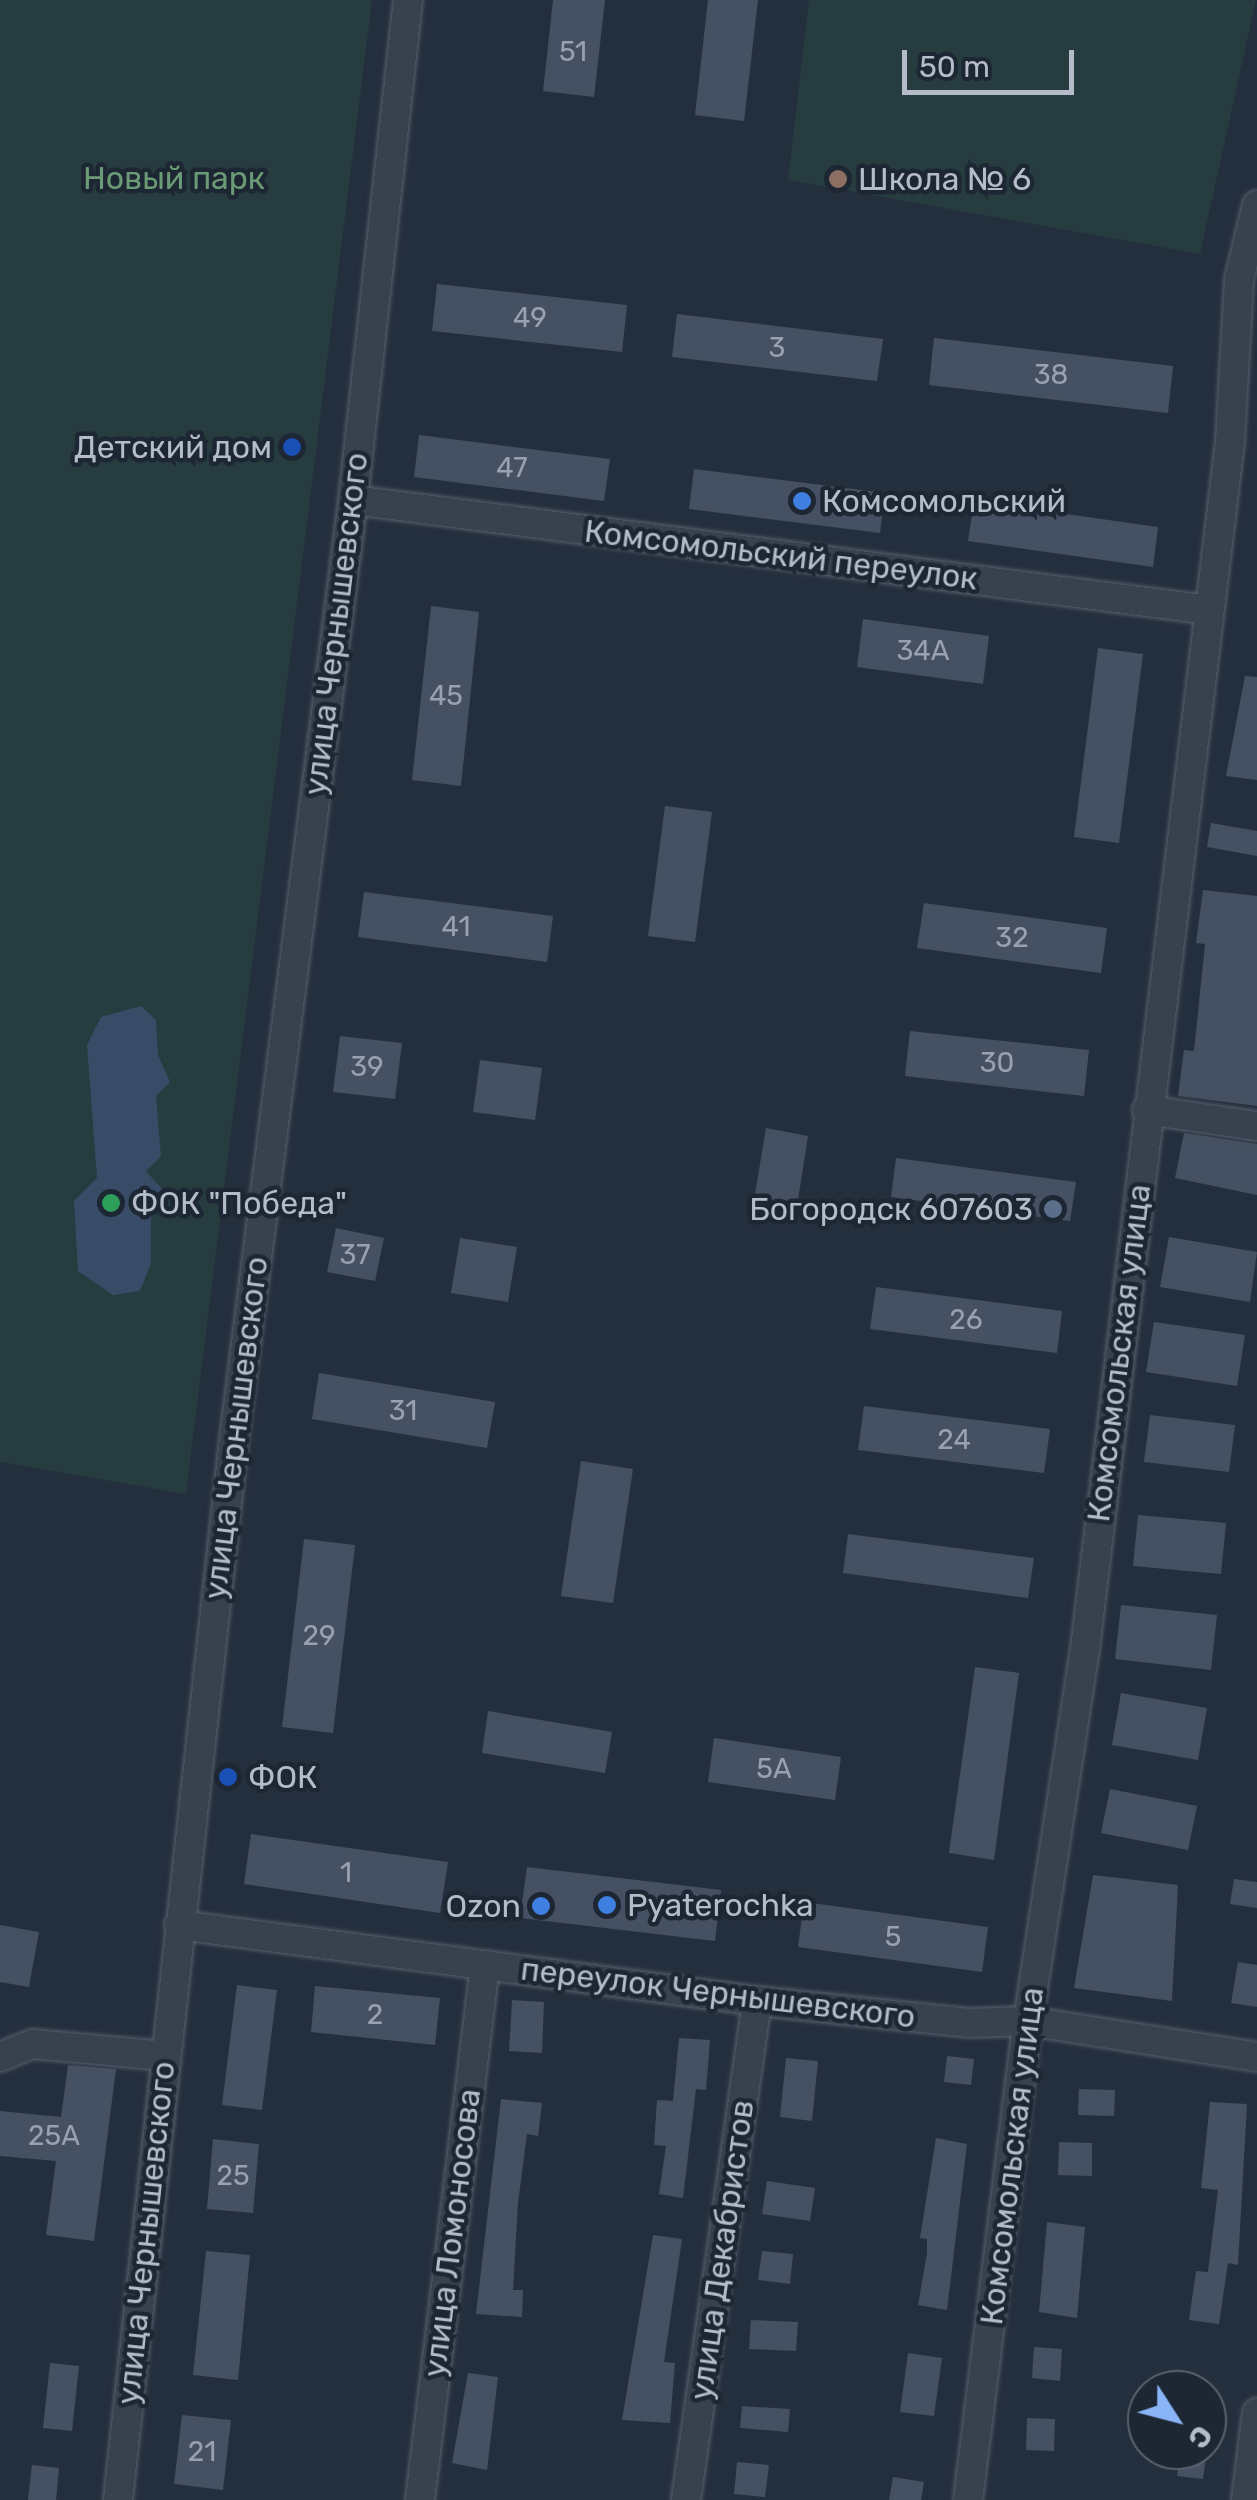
<!DOCTYPE html>
<meta charset="utf-8">
<style>
body{margin:0}
#map{position:relative;width:1257px;height:2500px;overflow:hidden;background:#242f3e;font-family:Rubik,sans-serif}
div>[style]{position:absolute}
.green>*{inset:0;background:#263c3f}
.water>*{inset:0;background:#394c67}
.building>*{inset:0;background:#455162}
.roads{filter:drop-shadow(0 0 2px #565f6c) drop-shadow(0 0 2px #565f6c)}
.minor>*{height:28px;margin:-14px;padding:0 14px;transform-origin:14px;border-radius:14px;background:#38414e}
.dots>*{width:28px;height:28px;translate:-50% -50%;box-sizing:border-box;border:5px solid #1d2633;border-radius:50%}
span{translate:-50% -50%;white-space:nowrap;text-align:center;line-height:1.15;-webkit-text-stroke:9px #1d2633;paint-order:stroke}
.number-label{font-size:28px;color:#98a1af}
.number-label span{-webkit-text-stroke-width:0}
.park-label{font-size:32px;color:#6b9a76}
.poi-label{font-size:32px;color:#b4bcc9}
.left{translate:0 -50%;text-align:left}
.right{translate:-100% -50%;text-align:right}
.street-label{font-size:32px;color:#b4bcc9}
.north{position:absolute;left:1127px;top:2370px;width:100px;height:100px;box-sizing:border-box;background:#1d2633;border:2px solid #59626f;border-radius:50%;rotate:126deg;font-size:28px;font-weight:700;line-height:40px;text-align:center;color:#b4bcc9}
.north::after{content:'';display:block;margin:auto;width:35px;height:45px;background:#8ab4f8;clip-path:polygon(50% 0,100% 100%,50% 72%,0 100%)}
.scale{position:absolute;left:902px;top:50px;width:172px;height:45px;box-sizing:border-box;border:5px solid #b4bcc9;border-top:0;padding-left:12px;font-size:30px;line-height:35px;white-space:nowrap;color:#b4bcc9;-webkit-text-stroke:8px #1d2633;paint-order:stroke}
</style>
<div id="map">
<div class="green">
<i style="clip-path:polygon(0 0,372px 0,186px 1494px,0 1462px)"></i>
<i style="clip-path:polygon(809px 0,1256px 0,1200px 254px,788px 180px)"></i>
</div>
<div class="water">
<i style="clip-path:polygon(141px 1006px,156px 1020px,158px 1055px,170px 1082px,156px 1096px,161px 1156px,146px 1171px,168px 1196px,151px 1214px,151px 1263px,140px 1291px,113px 1295px,78px 1271px,74px 1201px,97px 1178px,87px 1045px,101px 1017px)"></i>
</div>
<div class="building">
<i style="clip-path:polygon(553px 0,605px 0,594px 97px,543px 91px)"></i>
<i style="clip-path:polygon(708px 0,758px 0,744px 121px,695px 115px)"></i>
<i style="clip-path:polygon(437px 284px,627px 305px,622px 352px,432px 331px)"></i>
<i style="clip-path:polygon(677px 314px,883px 339px,877px 381px,672px 357px)"></i>
<i style="clip-path:polygon(934px 338px,1173px 366px,1168px 413px,929px 385px)"></i>
<i style="clip-path:polygon(419px 435px,610px 459px,604px 501px,414px 477px)"></i>
<i style="clip-path:polygon(694px 469px,885px 493px,880px 533px,689px 509px)"></i>
<i style="clip-path:polygon(974px 501px,1158px 527px,1153px 567px,968px 541px)"></i>
<i style="clip-path:polygon(431px 606px,479px 612px,461px 786px,412px 780px)"></i>
<i style="clip-path:polygon(863px 619px,989px 636px,983px 684px,857px 667px)"></i>
<i style="clip-path:polygon(1098px 648px,1143px 654px,1119px 843px,1074px 837px)"></i>
<i style="clip-path:polygon(1245px 676px,1257px 677px,1257px 780px,1226px 776px)"></i>
<i style="clip-path:polygon(665px 806px,712px 812px,695px 942px,648px 936px)"></i>
<i style="clip-path:polygon(1211px 823px,1257px 831px,1257px 856px,1207px 847px)"></i>
<i style="clip-path:polygon(1203px 890px,1257px 896px,1257px 1106px,1178px 1096px,1184px 1050px,1194px 1051px,1205px 944px,1196px 943px)"></i>
<i style="clip-path:polygon(364px 892px,553px 916px,547px 962px,358px 937px)"></i>
<i style="clip-path:polygon(924px 903px,1107px 928px,1101px 973px,917px 948px)"></i>
<i style="clip-path:polygon(910px 1031px,1089px 1050px,1084px 1096px,905px 1076px)"></i>
<i style="clip-path:polygon(340px 1036px,402px 1043px,395px 1099px,333px 1092px)"></i>
<i style="clip-path:polygon(480px 1060px,542px 1068px,535px 1120px,473px 1112px)"></i>
<i style="clip-path:polygon(766px 1128px,808px 1136px,796px 1213px,753px 1206px)"></i>
<i style="clip-path:polygon(1184px 1133px,1257px 1144px,1257px 1195px,1175px 1178px)"></i>
<i style="clip-path:polygon(896px 1158px,1076px 1182px,1070px 1221px,891px 1197px)"></i>
<i style="clip-path:polygon(336px 1228px,384px 1238px,375px 1281px,327px 1272px)"></i>
<i style="clip-path:polygon(1169px 1237px,1257px 1252px,1250px 1302px,1160px 1287px)"></i>
<i style="clip-path:polygon(460px 1238px,517px 1247px,508px 1302px,451px 1293px)"></i>
<i style="clip-path:polygon(876px 1287px,1062px 1311px,1057px 1353px,870px 1329px)"></i>
<i style="clip-path:polygon(1154px 1322px,1245px 1335px,1237px 1386px,1146px 1372px)"></i>
<i style="clip-path:polygon(319px 1373px,495px 1402px,487px 1448px,312px 1419px)"></i>
<i style="clip-path:polygon(864px 1406px,1050px 1429px,1044px 1473px,858px 1450px)"></i>
<i style="clip-path:polygon(1150px 1415px,1235px 1425px,1229px 1472px,1144px 1462px)"></i>
<i style="clip-path:polygon(581px 1461px,633px 1469px,613px 1603px,561px 1596px)"></i>
<i style="clip-path:polygon(1138px 1515px,1226px 1523px,1221px 1574px,1133px 1566px)"></i>
<i style="clip-path:polygon(848px 1534px,1034px 1558px,1028px 1598px,843px 1573px)"></i>
<i style="clip-path:polygon(304px 1539px,355px 1545px,333px 1733px,282px 1727px)"></i>
<i style="clip-path:polygon(1121px 1605px,1217px 1615px,1211px 1670px,1115px 1659px)"></i>
<i style="clip-path:polygon(975px 1667px,1019px 1673px,994px 1860px,949px 1853px)"></i>
<i style="clip-path:polygon(1121px 1693px,1207px 1708px,1198px 1760px,1112px 1745px)"></i>
<i style="clip-path:polygon(488px 1711px,612px 1732px,605px 1773px,482px 1753px)"></i>
<i style="clip-path:polygon(714px 1738px,841px 1757px,835px 1800px,708px 1782px)"></i>
<i style="clip-path:polygon(1110px 1789px,1197px 1806px,1188px 1850px,1101px 1833px)"></i>
<i style="clip-path:polygon(251px 1834px,448px 1862px,440px 1913px,244px 1884px)"></i>
<i style="clip-path:polygon(527px 1867px,721px 1890px,715px 1941px,520px 1918px)"></i>
<i style="clip-path:polygon(1093px 1875px,1178px 1885px,1172px 2001px,1074px 1988px)"></i>
<i style="clip-path:polygon(1234px 1879px,1257px 1882px,1257px 1908px,1230px 1904px)"></i>
<i style="clip-path:polygon(804px 1902px,988px 1927px,982px 1972px,798px 1947px)"></i>
<i style="clip-path:polygon(0 1925px,39px 1932px,29px 1987px,0 1982px)"></i>
<i style="clip-path:polygon(1238px 1962px,1257px 1965px,1257px 2007px,1231px 2003px)"></i>
<i style="clip-path:polygon(237px 1985px,277px 1990px,262px 2110px,222px 2105px)"></i>
<i style="clip-path:polygon(315px 1986px,440px 1998px,435px 2045px,311px 2032px)"></i>
<i style="clip-path:polygon(512px 2000px,544px 2002px,542px 2053px,509px 2051px)"></i>
<i style="clip-path:polygon(679px 2038px,710px 2040px,706px 2090px,696px 2089px,683px 2198px,659px 2194px,666px 2146px,654px 2145px,657px 2100px,673px 2101px)"></i>
<i style="clip-path:polygon(947px 2056px,974px 2059px,971px 2085px,944px 2082px)"></i>
<i style="clip-path:polygon(786px 2058px,818px 2061px,812px 2121px,780px 2117px)"></i>
<i style="clip-path:polygon(68px 2065px,116px 2069px,94px 2241px,46px 2235px,56px 2161px,0 2156px,0 2111px,61px 2117px)"></i>
<i style="clip-path:polygon(1079px 2089px,1115px 2090px,1114px 2116px,1078px 2115px)"></i>
<i style="clip-path:polygon(501px 2099px,542px 2103px,538px 2136px,527px 2134px,518px 2203px,513px 2290px,523px 2290px,522px 2317px,476px 2314px)"></i>
<i style="clip-path:polygon(1210px 2102px,1247px 2104px,1238px 2265px,1228px 2263px,1219px 2324px,1189px 2320px,1196px 2271px,1208px 2272px,1218px 2190px,1201px 2188px)"></i>
<i style="clip-path:polygon(936px 2138px,967px 2144px,947px 2310px,918px 2305px,927px 2253px,927px 2239px,920px 2238px)"></i>
<i style="clip-path:polygon(213px 2139px,259px 2144px,253px 2213px,207px 2209px)"></i>
<i style="clip-path:polygon(1059px 2142px,1092px 2143px,1092px 2176px,1058px 2175px)"></i>
<i style="clip-path:polygon(767px 2181px,815px 2188px,810px 2221px,762px 2214px)"></i>
<i style="clip-path:polygon(1047px 2222px,1085px 2227px,1077px 2318px,1039px 2312px)"></i>
<i style="clip-path:polygon(653px 2235px,682px 2239px,664px 2362px,675px 2363px,670px 2423px,622px 2420px)"></i>
<i style="clip-path:polygon(206px 2251px,250px 2255px,238px 2380px,193px 2375px)"></i>
<i style="clip-path:polygon(762px 2251px,793px 2254px,790px 2284px,758px 2280px)"></i>
<i style="clip-path:polygon(751px 2320px,798px 2322px,796px 2351px,749px 2349px)"></i>
<i style="clip-path:polygon(1034px 2347px,1062px 2349px,1060px 2381px,1032px 2378px)"></i>
<i style="clip-path:polygon(908px 2353px,942px 2358px,934px 2416px,900px 2412px)"></i>
<i style="clip-path:polygon(50px 2363px,79px 2366px,72px 2431px,43px 2428px)"></i>
<i style="clip-path:polygon(468px 2373px,498px 2377px,487px 2470px,452px 2463px)"></i>
<i style="clip-path:polygon(742px 2406px,790px 2409px,788px 2432px,740px 2428px)"></i>
<i style="clip-path:polygon(182px 2415px,231px 2420px,223px 2490px,174px 2484px)"></i>
<i style="clip-path:polygon(1027px 2418px,1055px 2419px,1054px 2451px,1026px 2450px)"></i>
<i style="clip-path:polygon(1181px 2450px,1207px 2450px,1203px 2479px,1177px 2476px)"></i>
<i style="clip-path:polygon(737px 2462px,769px 2465px,765px 2497px,734px 2494px)"></i>
<i style="clip-path:polygon(32px 2465px,59px 2468px,56px 2500px,28px 2500px)"></i>
<i style="clip-path:polygon(893px 2477px,924px 2482px,921px 2500px,889px 2500px)"></i>
</div>
<div class="roads">
<div class="minor">
<i style="left:353px;top:500px;width:863px;rotate:7.32deg"></i>
<i style="left:1147px;top:1110px;width:111px;rotate:8.3deg"></i>
<i style="left:179px;top:1925px;width:583px;rotate:7.49deg"></i>
<i style="left:757px;top:2001px;width:213px;rotate:5.9deg"></i>
<i style="left:969px;top:2023px;width:59px;rotate:-1.9deg"></i>
<i style="left:1028px;top:2021px;width:232px;rotate:8.9deg"></i>
<i style="left:0;top:2057px;width:35px;rotate:-22deg"></i>
<i style="left:33px;top:2044px;width:133px;rotate:5.2deg"></i>
<i style="left:118px;top:2500px;width:1067px;rotate:-83.76deg"></i>
<i style="left:234px;top:1439px;width:947px;rotate:-82.78deg"></i>
<i style="left:353px;top:500px;width:503px;rotate:-83.72deg"></i>
<i style="left:420px;top:2500px;width:539px;rotate:-83.07deg"></i>
<i style="left:686px;top:2500px;width:504px;rotate:-81.9deg"></i>
<i style="left:968px;top:2500px;width:483px;rotate:-82.9deg"></i>
<i style="left:1028px;top:2021px;width:376px;rotate:-81.3deg"></i>
<i style="left:1085px;top:1649px;width:1216px;rotate:-83.15deg"></i>
<i style="left:1230px;top:442px;width:162px;rotate:-86.8deg"></i>
<i style="left:1239px;top:280px;width:77px;rotate:-76.5deg"></i>
<i style="left:1246px;top:2500px;width:88px;rotate:-82.8deg"></i>
</div>
</div>
<div class="dots">
<i style="left:838px;top:179px;background:#8d6e63"></i>
<i style="left:292px;top:447px;background:#1a4fb4"></i>
<i style="left:802px;top:501px;background:#3f7fe0"></i>
<i style="left:111px;top:1203px;background:#2e9e5b"></i>
<i style="left:1053px;top:1209px;background:#5c6f8a"></i>
<i style="left:228px;top:1777px;background:#1a4fb4"></i>
<i style="left:607px;top:1905px;background:#3f7fe0"></i>
<i style="left:541px;top:1906px;background:#3f7fe0"></i>
</div>
<div class="number-label">
<span style="left:573px;top:52px">51</span>
<span style="left:530px;top:318px">49</span>
<span style="left:777px;top:348px">3</span>
<span style="left:1051px;top:375px">38</span>
<span style="left:512px;top:468px">47</span>
<span style="left:923px;top:651px">34А</span>
<span style="left:446px;top:696px">45</span>
<span style="left:456px;top:927px">41</span>
<span style="left:1012px;top:938px">32</span>
<span style="left:997px;top:1063px">30</span>
<span style="left:367px;top:1067px">39</span>
<span style="left:355px;top:1255px">37</span>
<span style="left:966px;top:1320px">26</span>
<span style="left:403px;top:1411px">31</span>
<span style="left:954px;top:1440px">24</span>
<span style="left:319px;top:1636px">29</span>
<span style="left:774px;top:1769px">5А</span>
<span style="left:346px;top:1873px">1</span>
<span style="left:893px;top:1937px">5</span>
<span style="left:375px;top:2015px">2</span>
<span style="left:54px;top:2136px">25А</span>
<span style="left:233px;top:2176px">25</span>
<span style="left:202px;top:2452px">21</span>
</div>
<div class="park-label">
<span style="left:174px;top:178px">Новый парк</span>
</div>
<div class="poi-label">
<span class="left" style="left:858px;top:179px">Школа № 6</span>
<span class="right" style="left:272px;top:447px">Детский дом</span>
<span class="left" style="left:822px;top:501px">Комсомольский</span>
<span class="left" style="left:131px;top:1203px">ФОК "Победа"</span>
<span class="right" style="left:1033px;top:1209px">Богородск 607603</span>
<span class="left" style="left:248px;top:1777px">ФОК</span>
<span class="left" style="left:627px;top:1905px">Pyaterochka</span>
<span class="right" style="left:521px;top:1906px">Ozon</span>
</div>
<div class="street-label">
<span style="left:781px;top:555px;rotate:7deg">Комсомольский переулок</span>
<span style="left:336px;top:624px;rotate:-83deg">улица Чернышевского</span>
<span style="left:1119px;top:1353px;rotate:-83deg">Комсомольская улица</span>
<span style="left:236px;top:1428px;rotate:-83deg">улица Чернышевского</span>
<span style="left:718px;top:1993px;rotate:7deg">переулок Чернышевского</span>
<span style="left:1012px;top:2156px;rotate:-83deg">Комсомольская улица</span>
<span style="left:146px;top:2233px;rotate:-84deg">улица Чернышевского</span>
<span style="left:452px;top:2233px;rotate:-83deg">улица Ломоносова</span>
<span style="left:722px;top:2250px;rotate:-82deg">улица Декабристов</span>
</div>
<div class="north">С</div>
<div class="scale">50 m</div>
</div>
